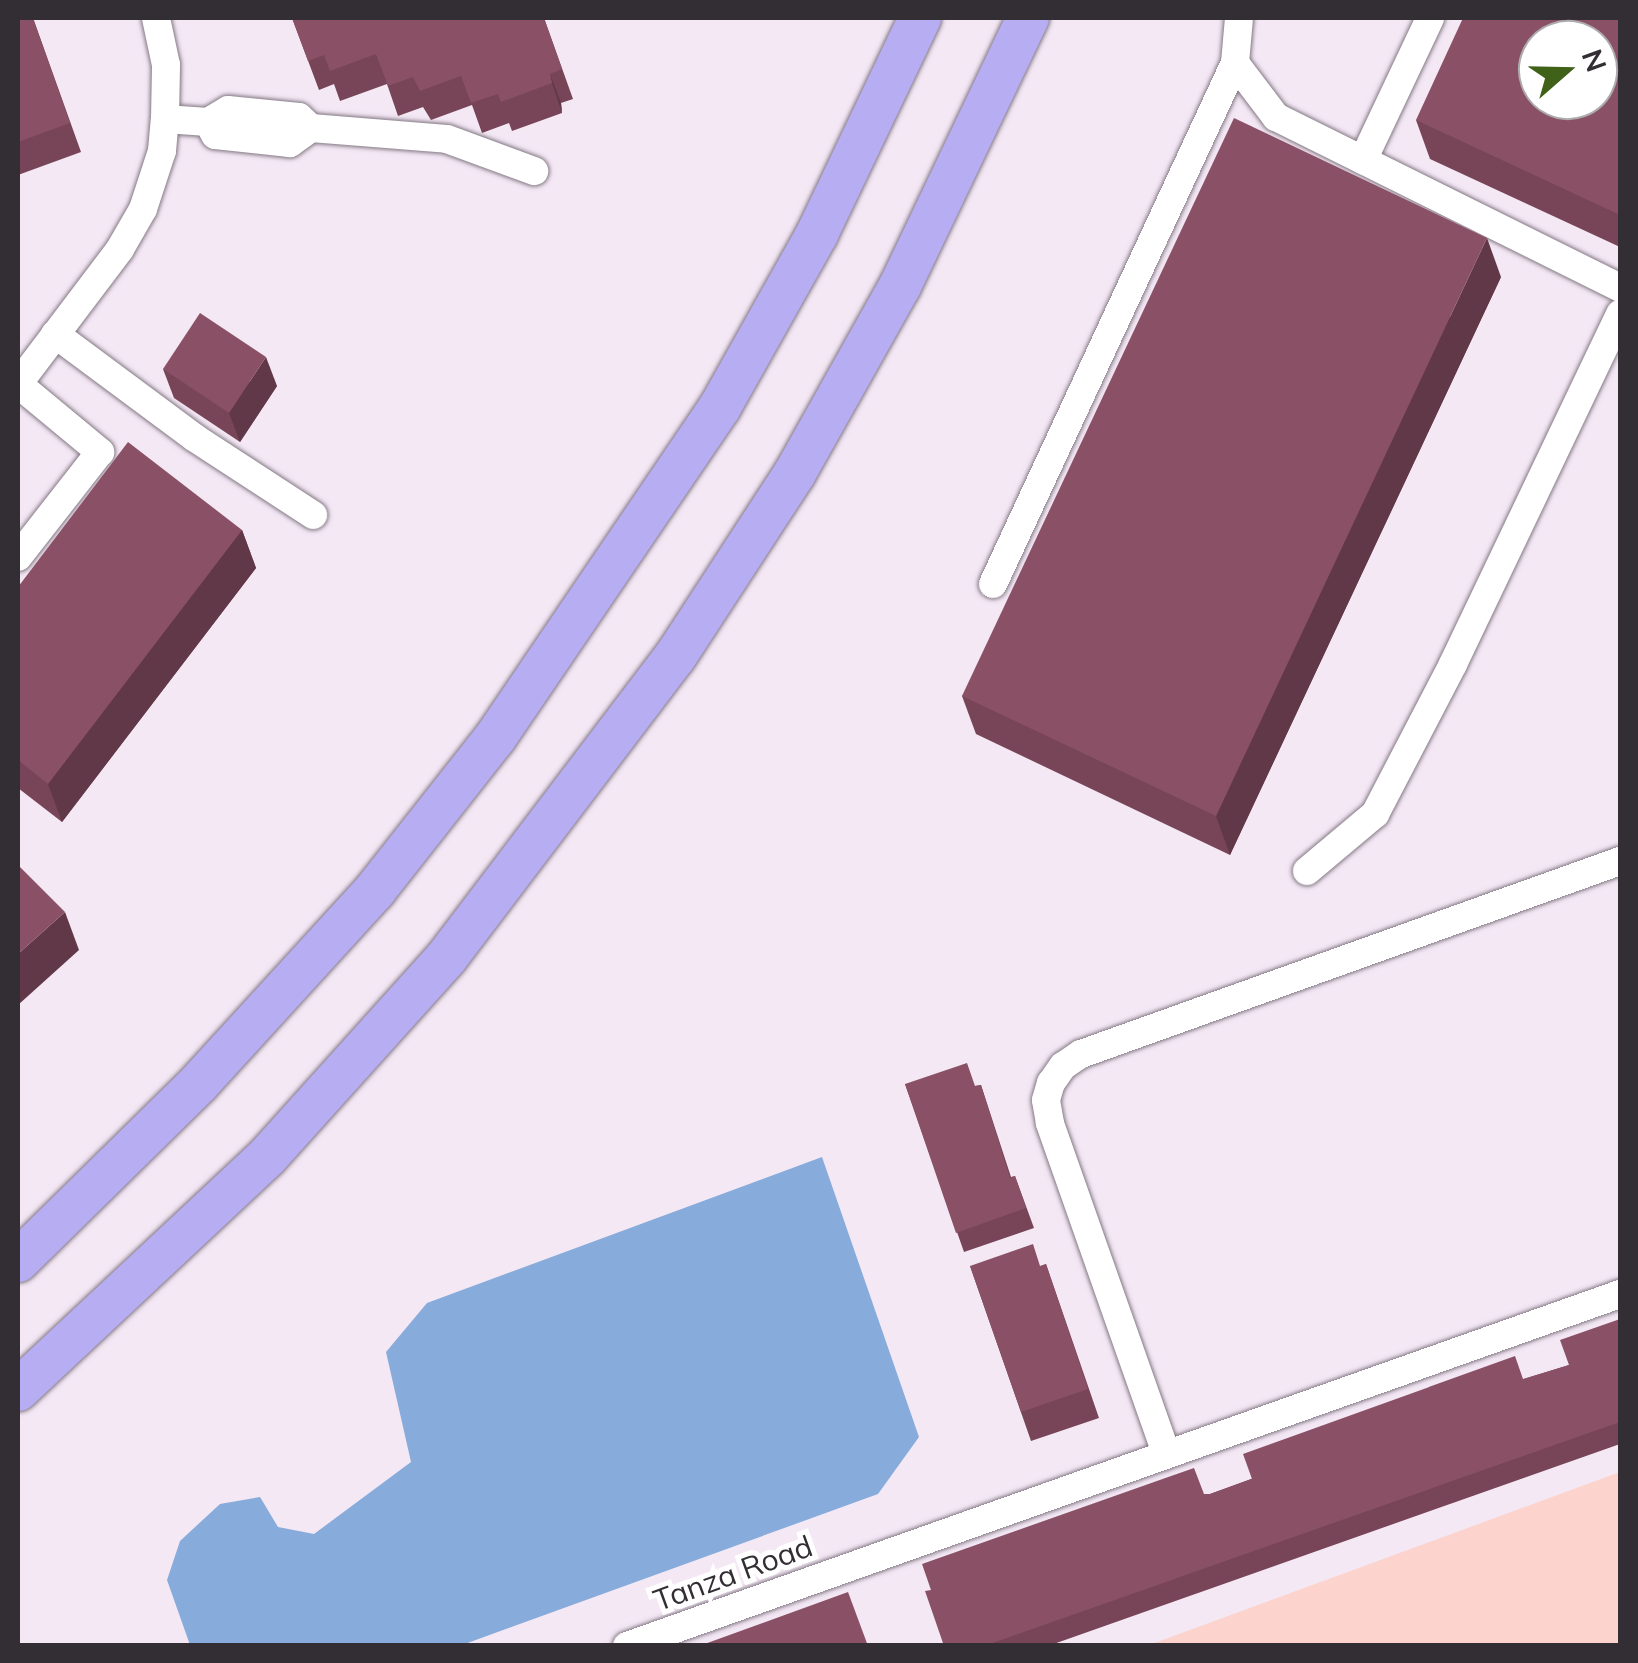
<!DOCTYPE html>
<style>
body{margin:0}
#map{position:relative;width:1638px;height:1663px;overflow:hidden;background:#f4e8f5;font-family:Mulish,sans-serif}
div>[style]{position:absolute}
.green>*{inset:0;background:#fcd4cd}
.water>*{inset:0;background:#87abdb}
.roads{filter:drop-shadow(0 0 2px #837884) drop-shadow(0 0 2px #837884)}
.minor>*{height:28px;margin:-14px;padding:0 14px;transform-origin:14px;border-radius:14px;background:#fff}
.highway>*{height:42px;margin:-21px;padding:0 21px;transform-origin:21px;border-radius:21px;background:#b6adf3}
.wall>*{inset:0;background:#774557}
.shaded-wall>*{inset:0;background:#613847}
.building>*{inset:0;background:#8a5065}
span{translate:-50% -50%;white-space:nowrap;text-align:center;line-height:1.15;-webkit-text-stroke:10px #fff;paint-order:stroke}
.street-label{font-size:30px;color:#332e33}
.frame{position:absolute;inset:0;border:20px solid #332e33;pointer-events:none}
.north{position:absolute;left:1518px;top:20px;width:100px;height:100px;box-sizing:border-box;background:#fff;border:2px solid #adabad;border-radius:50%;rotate:70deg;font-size:28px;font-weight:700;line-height:40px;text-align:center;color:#332e33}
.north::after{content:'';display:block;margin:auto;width:35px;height:45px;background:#3f6118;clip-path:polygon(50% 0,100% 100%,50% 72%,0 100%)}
</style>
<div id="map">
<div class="green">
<i style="clip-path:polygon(1620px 1472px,1620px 1645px,1149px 1645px)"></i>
</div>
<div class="water">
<i style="clip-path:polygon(822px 1157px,919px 1437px,878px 1494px,462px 1645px,190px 1645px,167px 1580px,180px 1541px,220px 1504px,260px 1497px,278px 1527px,314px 1534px,411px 1462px,386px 1352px,427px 1303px)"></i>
</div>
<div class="roads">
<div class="minor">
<i style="left:1239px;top:18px;width:45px;rotate:95.1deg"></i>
<i style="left:1235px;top:63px;width:68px;rotate:52.8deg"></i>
<i style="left:1276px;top:117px;width:384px;rotate:26.4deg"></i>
<i style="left:165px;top:119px;width:43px;rotate:4deg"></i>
<i style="left:208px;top:122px;width:23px;rotate:-31deg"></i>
<i style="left:228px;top:110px;width:71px;rotate:5.6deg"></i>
<i style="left:299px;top:117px;width:16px;rotate:43deg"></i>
<i style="left:311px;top:128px;width:26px;rotate:144deg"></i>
<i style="left:290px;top:143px;width:75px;rotate:-173.9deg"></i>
<i style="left:215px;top:135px;width:15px;rotate:-118deg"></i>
<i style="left:311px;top:128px;width:136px;rotate:4.6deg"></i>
<i style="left:447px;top:139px;width:93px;rotate:20.2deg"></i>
<i style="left:1363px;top:160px;width:157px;rotate:-64.7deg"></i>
<i style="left:55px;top:334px;width:174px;rotate:36.6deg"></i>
<i style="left:195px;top:438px;width:141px;rotate:33.1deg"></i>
<i style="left:18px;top:384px;width:169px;rotate:-52.9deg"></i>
<i style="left:120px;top:249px;width:46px;rotate:-60.1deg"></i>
<i style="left:143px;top:209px;width:61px;rotate:-71.9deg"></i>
<i style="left:162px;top:151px;width:32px;rotate:-85deg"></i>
<i style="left:165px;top:119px;width:54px;rotate:-88.9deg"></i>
<i style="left:166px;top:65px;width:48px;rotate:-102deg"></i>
<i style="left:18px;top:384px;width:107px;rotate:39.7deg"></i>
<i style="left:100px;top:452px;width:133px;rotate:128deg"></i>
<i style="left:993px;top:584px;width:574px;rotate:-65.09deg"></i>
<i style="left:1307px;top:871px;width:89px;rotate:-40deg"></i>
<i style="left:1375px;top:814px;width:169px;rotate:-62.5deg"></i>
<i style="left:1453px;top:664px;width:388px;rotate:-64.5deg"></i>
<i style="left:1166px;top:1453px;width:350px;rotate:-109.4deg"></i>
<i style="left:1050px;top:1123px;width:23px;rotate:-100deg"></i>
<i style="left:1046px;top:1100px;width:18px;rotate:-74deg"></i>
<i style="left:1051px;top:1083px;width:21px;rotate:-55deg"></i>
<i style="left:1063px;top:1066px;width:22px;rotate:-34deg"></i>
<i style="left:1081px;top:1054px;width:573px;rotate:-19.7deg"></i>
<i style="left:627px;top:1646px;width:1054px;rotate:-19.52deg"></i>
</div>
<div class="highway">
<i style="left:18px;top:1261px;width:254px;rotate:-44.5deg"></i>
<i style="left:199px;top:1083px;width:263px;rotate:-47.6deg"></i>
<i style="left:376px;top:889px;width:192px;rotate:-51.8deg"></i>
<i style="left:495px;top:738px;width:400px;rotate:-55.8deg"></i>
<i style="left:720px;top:407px;width:198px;rotate:-60.7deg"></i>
<i style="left:817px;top:234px;width:239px;rotate:-64.5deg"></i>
<i style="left:18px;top:1390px;width:341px;rotate:-43.1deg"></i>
<i style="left:267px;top:1157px;width:269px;rotate:-48deg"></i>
<i style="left:447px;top:957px;width:377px;rotate:-52.8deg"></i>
<i style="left:675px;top:657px;width:220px;rotate:-56.9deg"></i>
<i style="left:795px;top:473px;width:214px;rotate:-60.7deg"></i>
<i style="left:900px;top:286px;width:297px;rotate:-64.5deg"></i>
</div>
</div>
<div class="wall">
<i style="clip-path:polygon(33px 18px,81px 152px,18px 175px,18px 19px)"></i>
<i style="clip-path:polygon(292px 18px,544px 18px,573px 99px,561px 103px,562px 113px,512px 131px,509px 123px,482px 133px,472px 105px,431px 120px,423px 107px,398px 116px,387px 84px,340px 101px,334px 84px,319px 90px)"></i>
<i style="clip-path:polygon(1620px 18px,1620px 247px,1430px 159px,1416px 120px)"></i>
<i style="clip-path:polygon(1501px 277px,1230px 855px,976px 734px,962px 696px)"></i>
<i style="clip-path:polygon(163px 369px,277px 386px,240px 442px,174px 398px)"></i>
<i style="clip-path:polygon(242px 530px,256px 568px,62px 822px,18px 788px,18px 587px)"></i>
<i style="clip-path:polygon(905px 1084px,975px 1086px,981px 1085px,1011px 1177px,1015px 1176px,1034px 1228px,964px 1252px)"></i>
<i style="clip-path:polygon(1046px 1264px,1099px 1418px,1031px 1441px,970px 1266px,1041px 1266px)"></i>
<i style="clip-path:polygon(1620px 1319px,1620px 1444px,1048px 1646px,944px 1646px,1204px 1494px,1210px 1494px,1524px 1379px,1569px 1365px)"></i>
</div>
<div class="shaded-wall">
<i style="clip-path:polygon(550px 74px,561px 103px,562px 113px,552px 83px)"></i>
<i style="clip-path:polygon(1487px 238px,1501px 277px,1230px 855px,1216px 816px)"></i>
<i style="clip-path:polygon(266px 357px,277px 386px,240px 442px,229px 413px)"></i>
<i style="clip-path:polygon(242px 530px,256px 568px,62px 822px,48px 784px)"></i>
<i style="clip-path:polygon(65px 912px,79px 950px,18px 1005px,18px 954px)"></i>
</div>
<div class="building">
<i style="clip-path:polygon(22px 18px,33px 18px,70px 123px,18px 142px,18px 19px)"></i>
<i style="clip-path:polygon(292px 18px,544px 18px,562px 69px,550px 74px,552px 83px,501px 102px,498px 94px,471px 103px,461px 76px,420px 91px,413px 77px,388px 86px,376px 54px,330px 71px,324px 55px,308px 61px)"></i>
<i style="clip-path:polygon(evenodd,1463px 18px,1620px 18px,1620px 215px,1416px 120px,1463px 18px,1538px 40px,1598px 40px,1598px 100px,1538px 100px,1538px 40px)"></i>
<i style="clip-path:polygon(1234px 118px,1487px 238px,1216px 816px,962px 696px)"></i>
<i style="clip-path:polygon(200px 313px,266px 357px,229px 413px,163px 369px)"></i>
<i style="clip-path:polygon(128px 442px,242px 530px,48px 784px,18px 760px,18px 587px)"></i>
<i style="clip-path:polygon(18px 865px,65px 912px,18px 954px)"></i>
<i style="clip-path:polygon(967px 1063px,975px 1086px,981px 1085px,1010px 1178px,1015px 1176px,1026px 1208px,956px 1233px,905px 1084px)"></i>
<i style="clip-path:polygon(1033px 1244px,1040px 1266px,1046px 1264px,1088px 1389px,1021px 1412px,970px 1266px)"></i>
<i style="clip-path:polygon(1620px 1319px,1620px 1422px,984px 1646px,944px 1646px,925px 1591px,931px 1590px,922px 1564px,1194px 1468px,1204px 1494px,1210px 1494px,1252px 1479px,1243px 1454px,1515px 1356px,1523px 1379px,1569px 1365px,1560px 1340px)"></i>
<i style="clip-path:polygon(848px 1592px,868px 1646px,699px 1646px)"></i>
</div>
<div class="street-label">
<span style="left:733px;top:1573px;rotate:-20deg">Tanza Road</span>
</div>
<div class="frame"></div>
<div class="north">N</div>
</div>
